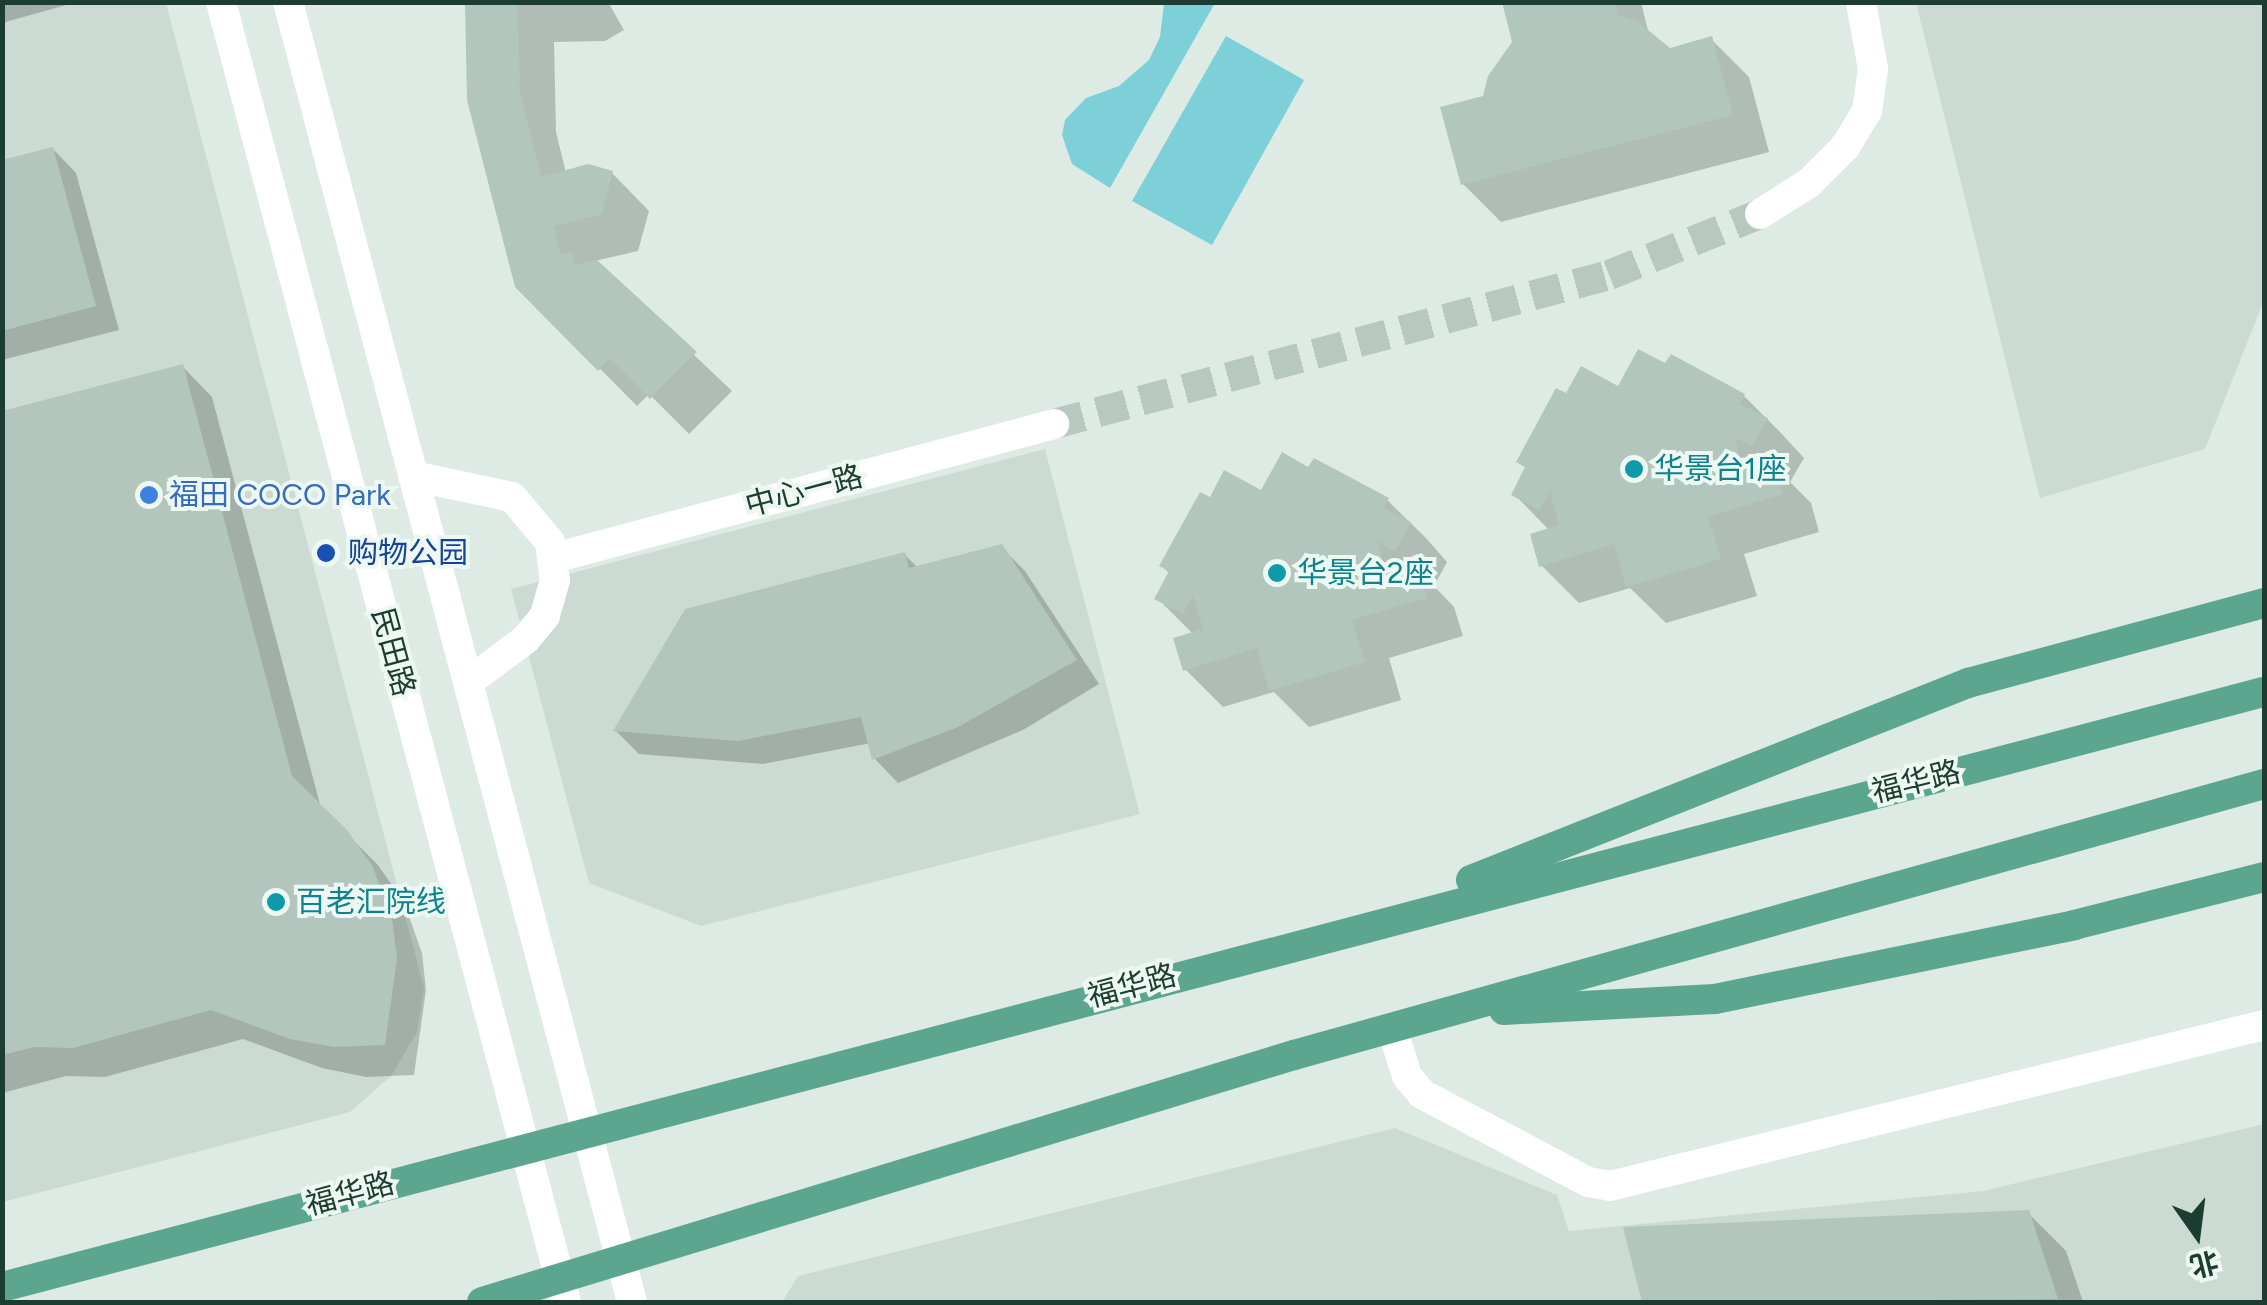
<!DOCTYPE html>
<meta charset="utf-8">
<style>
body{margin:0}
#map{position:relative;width:2267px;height:1305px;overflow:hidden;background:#ddebe4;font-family:Figtree,"Noto Sans SC",sans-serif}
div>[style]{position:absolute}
.built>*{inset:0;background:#cbdbd3}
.water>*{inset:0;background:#7ed0d8}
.shadow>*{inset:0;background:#0003}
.building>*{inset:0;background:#b2c6bd}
.minor-tunnel>*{height:30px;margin-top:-15px;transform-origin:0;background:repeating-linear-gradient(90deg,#b7c8c0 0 30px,transparent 0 45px)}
.minor>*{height:30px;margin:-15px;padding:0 15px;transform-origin:15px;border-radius:15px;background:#fff}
.major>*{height:30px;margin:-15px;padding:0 15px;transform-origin:15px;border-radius:15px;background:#5ca68f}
.dots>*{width:28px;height:28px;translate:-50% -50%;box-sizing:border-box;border:5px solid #eef8f2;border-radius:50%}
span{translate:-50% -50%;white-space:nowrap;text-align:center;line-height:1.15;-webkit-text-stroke:8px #eef8f2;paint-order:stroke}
.culture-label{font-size:30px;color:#0d838f}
.left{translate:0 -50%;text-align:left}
.street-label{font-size:30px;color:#1d3c32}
.shop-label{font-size:30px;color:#366cbe}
.transit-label{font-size:30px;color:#164399}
.frame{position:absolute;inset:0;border:5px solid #1d3c32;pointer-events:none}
.north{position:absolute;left:2147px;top:1185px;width:100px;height:100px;-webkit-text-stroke:8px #eef8f2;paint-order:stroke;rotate:166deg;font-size:28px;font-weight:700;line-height:40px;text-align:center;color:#1d3c32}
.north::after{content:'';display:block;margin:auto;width:35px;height:45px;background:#1d3c32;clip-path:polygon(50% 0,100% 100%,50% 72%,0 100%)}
</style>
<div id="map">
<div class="built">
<i style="clip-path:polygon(3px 3px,166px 3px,424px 988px,417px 1032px,391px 1076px,350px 1112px,3px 1202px)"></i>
<i style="clip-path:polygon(1916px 3px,2264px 3px,2264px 300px,2205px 449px,2040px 498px)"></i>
<i style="clip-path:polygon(1045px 449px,1140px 814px,701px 926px,589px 883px,511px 589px)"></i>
<i style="clip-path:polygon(2264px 1124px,2264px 1302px,782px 1302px,798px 1276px,1395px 1128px,1557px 1195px,1569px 1231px,1983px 1191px)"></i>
</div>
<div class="water">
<i style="clip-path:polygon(1164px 3px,1215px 3px,1110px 188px,1072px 164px,1062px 135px,1065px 120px,1086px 98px,1119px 86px,1149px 60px,1160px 37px)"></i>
<i style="clip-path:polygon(1226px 36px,1304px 80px,1212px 245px,1132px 201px)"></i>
</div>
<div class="shadow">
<i style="clip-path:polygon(2px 2px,77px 2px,2px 23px)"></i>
<i style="clip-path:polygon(468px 2px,608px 2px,624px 30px,605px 41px,554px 42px,556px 132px,566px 173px,612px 173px,649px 211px,638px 251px,595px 261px,732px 391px,689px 434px,649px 394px,637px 406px,518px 286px)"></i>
<i style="clip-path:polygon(1504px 2px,1641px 2px,1649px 35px,1669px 51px,1711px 39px,1749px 77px,1769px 152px,1501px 222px,1463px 184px,1485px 98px,1515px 42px)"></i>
<i style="clip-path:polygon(53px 149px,76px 173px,119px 330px,2px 360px,2px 163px)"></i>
<i style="clip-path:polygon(182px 366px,212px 397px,321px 808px,377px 864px,403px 900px,422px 953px,426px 990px,414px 1075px,366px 1077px,322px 1068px,243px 1039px,105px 1077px,66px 1076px,2px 1093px,2px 413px)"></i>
<i style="clip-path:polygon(1666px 366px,1744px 396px,1781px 433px,1804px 458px,1790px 482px,1811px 503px,1819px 532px,1744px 554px,1757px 596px,1666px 623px,1630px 588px,1579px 603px,1541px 565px,1550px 531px,1514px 494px,1527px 469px,1519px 461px,1567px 397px,1619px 389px)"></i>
<i style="clip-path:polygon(1309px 470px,1387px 500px,1425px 537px,1447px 562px,1434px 586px,1454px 607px,1463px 636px,1389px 658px,1401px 700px,1309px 727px,1274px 692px,1223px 707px,1185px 669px,1194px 635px,1157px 598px,1170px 574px,1162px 566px,1211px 501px,1262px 493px)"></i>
<i style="clip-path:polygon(1001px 547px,1025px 571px,1099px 684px,1023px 730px,898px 783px,875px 759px,871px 743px,763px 764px,639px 754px,616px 731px,904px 554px,919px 569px)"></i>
<i style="clip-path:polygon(2028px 1213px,2066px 1251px,2083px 1302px,1645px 1302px,1626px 1229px)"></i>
</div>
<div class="building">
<i style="clip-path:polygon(465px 2px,528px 2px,518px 6px,520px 93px,541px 177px,588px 164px,613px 171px,602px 214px,554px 226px,561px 254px,572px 252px,575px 265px,597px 260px,697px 352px,650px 399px,610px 358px,598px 371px,515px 287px,467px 100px)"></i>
<i style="clip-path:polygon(1502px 2px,1615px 2px,1618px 15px,1637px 21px,1670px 48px,1712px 36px,1733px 115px,1461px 185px,1440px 107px,1483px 96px,1488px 76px,1512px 42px)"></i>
<i style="clip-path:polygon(53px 147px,96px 306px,2px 331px,2px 160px)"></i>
<i style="clip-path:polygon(1638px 349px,1665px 363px,1671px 354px,1745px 394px,1740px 404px,1768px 418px,1752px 447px,1734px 437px,1744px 470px,1774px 462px,1783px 494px,1708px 517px,1721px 559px,1626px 587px,1614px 544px,1539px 567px,1530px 534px,1559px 525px,1550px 492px,1539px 510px,1511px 495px,1525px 467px,1516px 462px,1556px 388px,1566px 393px,1581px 366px,1618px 386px)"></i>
<i style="clip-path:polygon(183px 364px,292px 776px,347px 830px,373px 867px,392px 920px,397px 958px,385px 1045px,334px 1047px,290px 1039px,211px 1010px,73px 1048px,34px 1047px,2px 1055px,2px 411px)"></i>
<i style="clip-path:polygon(1282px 452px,1308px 467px,1314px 458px,1389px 498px,1384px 508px,1411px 522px,1395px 551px,1377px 541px,1387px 575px,1417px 566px,1427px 598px,1352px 620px,1365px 662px,1269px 691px,1257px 648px,1183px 671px,1173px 638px,1203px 629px,1193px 596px,1183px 614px,1154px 599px,1169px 571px,1159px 566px,1200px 492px,1210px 497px,1224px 470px,1261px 490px)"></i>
<i style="clip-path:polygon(1002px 544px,1077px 660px,958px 727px,872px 760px,861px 717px,738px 741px,613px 731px,685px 609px,905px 552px,909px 568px)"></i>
<i style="clip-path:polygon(2029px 1210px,2058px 1299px,1642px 1302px,1623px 1227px)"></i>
</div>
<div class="minor-tunnel">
<i style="left:1054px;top:424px;width:575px;rotate:-15.03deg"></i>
<i style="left:1609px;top:275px;width:163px;rotate:-22deg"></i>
</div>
<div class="minor">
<i style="left:221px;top:2px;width:1345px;rotate:75.14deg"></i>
<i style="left:288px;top:2px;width:1345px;rotate:75.18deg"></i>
<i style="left:1760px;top:214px;width:58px;rotate:-32.3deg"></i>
<i style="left:1809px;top:183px;width:51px;rotate:-45deg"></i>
<i style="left:1845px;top:147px;width:42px;rotate:-58.6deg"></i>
<i style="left:1867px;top:111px;width:42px;rotate:-81.9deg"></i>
<i style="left:1873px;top:69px;width:68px;rotate:-100.2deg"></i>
<i style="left:413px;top:476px;width:101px;rotate:12deg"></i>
<i style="left:512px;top:497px;width:59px;rotate:49.8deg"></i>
<i style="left:550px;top:542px;width:38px;rotate:83deg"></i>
<i style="left:555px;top:580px;width:37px;rotate:106deg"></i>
<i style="left:545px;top:616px;width:30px;rotate:130deg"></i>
<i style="left:526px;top:639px;width:72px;rotate:143.4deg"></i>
<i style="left:554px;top:558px;width:518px;rotate:-15deg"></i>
<i style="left:1392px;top:1028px;width:50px;rotate:72.6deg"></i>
<i style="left:1407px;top:1076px;width:23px;rotate:50deg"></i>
<i style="left:1422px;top:1094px;width:188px;rotate:27.9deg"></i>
<i style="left:1588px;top:1182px;width:22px;rotate:10deg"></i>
<i style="left:1610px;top:1186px;width:674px;rotate:-13.83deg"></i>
</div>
<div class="major">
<i style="left:1471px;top:880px;width:535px;rotate:-21.62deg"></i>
<i style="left:1968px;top:683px;width:307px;rotate:-15.1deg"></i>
<i style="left:1504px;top:1010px;width:211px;rotate:-3deg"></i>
<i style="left:1715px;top:999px;width:367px;rotate:-11.6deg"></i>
<i style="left:2074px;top:925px;width:196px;rotate:-14.2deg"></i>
<i style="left:2px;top:1287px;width:2339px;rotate:-14.74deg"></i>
<i style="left:482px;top:1302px;width:849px;rotate:-16.92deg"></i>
<i style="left:1294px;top:1055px;width:1007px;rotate:-15.61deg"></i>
</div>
<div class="dots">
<i style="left:1634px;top:469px;background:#0f9aa8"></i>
<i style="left:149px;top:495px;background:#3f7fe0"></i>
<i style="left:326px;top:553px;background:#1a4fb4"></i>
<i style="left:1277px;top:573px;background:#0f9aa8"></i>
<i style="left:276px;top:902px;background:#0f9aa8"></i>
</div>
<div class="culture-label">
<span class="left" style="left:1654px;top:469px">华景台1座</span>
<span class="left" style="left:1297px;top:573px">华景台2座</span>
<span class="left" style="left:296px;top:902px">百老汇院线</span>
</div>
<div class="street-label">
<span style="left:804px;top:491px;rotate:-15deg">中心一路</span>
<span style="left:393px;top:652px;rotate:75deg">民田路</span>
<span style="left:1916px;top:782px;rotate:-14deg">福华路</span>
<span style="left:1132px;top:986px;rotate:-15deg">福华路</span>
<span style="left:350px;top:1194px;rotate:-15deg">福华路</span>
</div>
<div class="shop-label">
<span class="left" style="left:169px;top:495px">福田 COCO Park</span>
</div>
<div class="transit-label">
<span class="left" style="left:348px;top:553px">购物公园</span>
</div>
<div class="frame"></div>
<div class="north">北</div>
</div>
